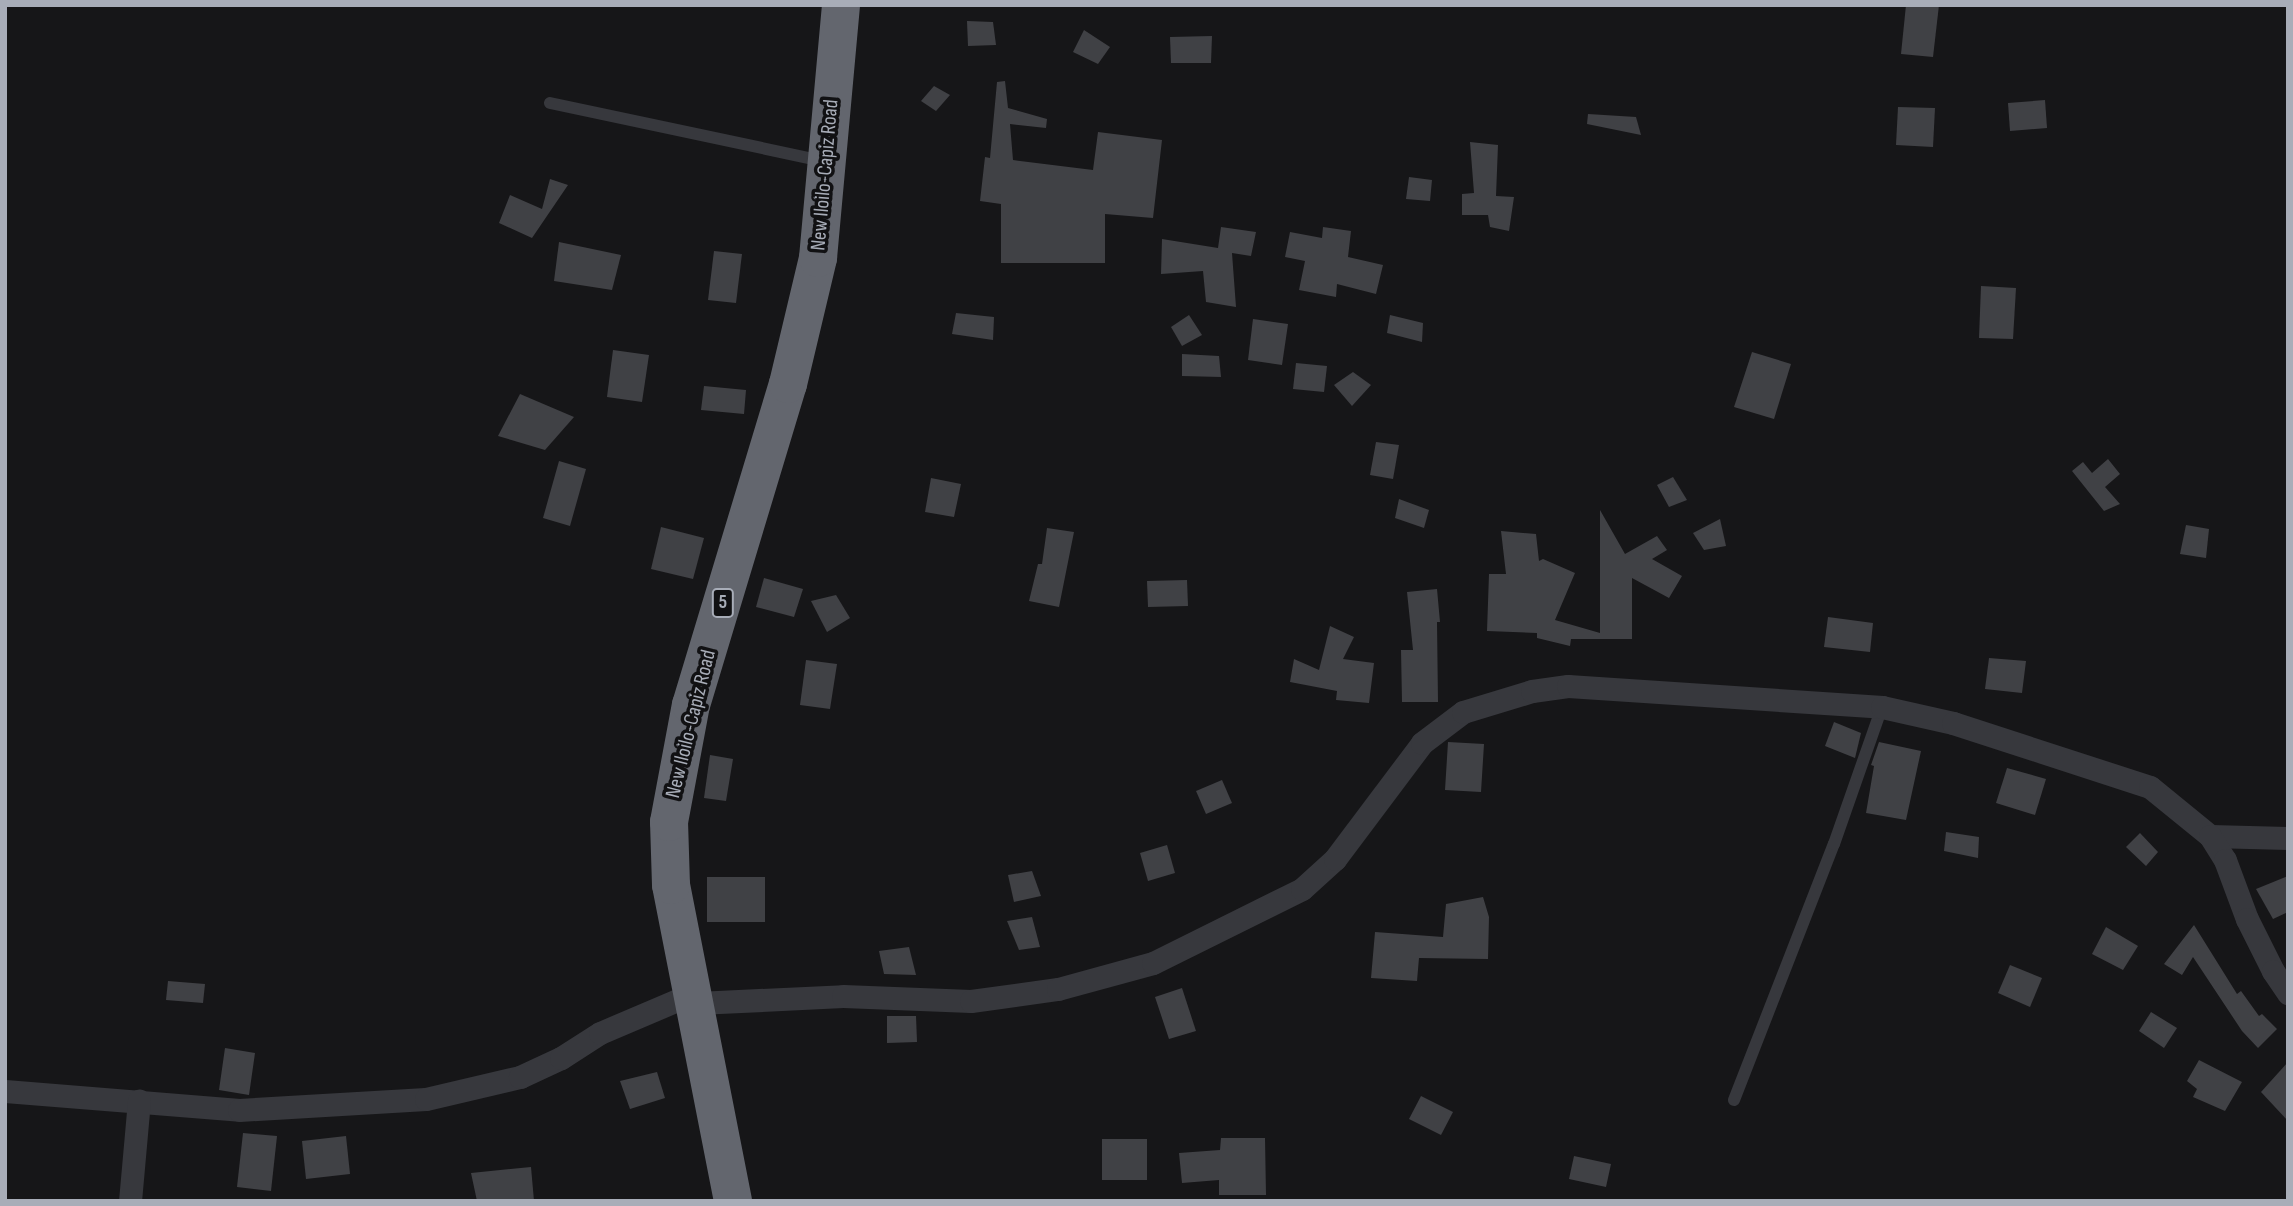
<!DOCTYPE html>
<style>
body{margin:0}
#map{position:relative;width:2293px;height:1206px;overflow:hidden;background:#161618;font-family:"Sofia Sans Condensed",sans-serif}
div>[style]{position:absolute}
.building>*{inset:0;background:#404145}
.lane>*{height:12px;margin:-6px;padding:0 6px;transform-origin:6px;border-radius:6px;background:#37383d}
.street>*{height:23px;margin:-11.5px;padding:0 11.5px;transform-origin:11.5px;border-radius:11.5px;background:#37383d}
.highway>*{height:38px;margin:-19px;padding:0 19px;transform-origin:19px;border-radius:19px;background:#63666e}
span{translate:-50% -50%;white-space:nowrap;text-align:center;line-height:1.15;-webkit-text-stroke:7px #111113;paint-order:stroke}
.shield-label span{padding:2px 5px;background:#111113;border:2px solid;border-radius:5px;-webkit-text-stroke-width:0}
.shield-label{font-size:19px;color:#a8adb8;font-weight:700}
.street-label{font-size:21px;color:#a8adb8}
.frame{position:absolute;inset:0;border:7px solid #a8adb8;pointer-events:none}
</style>
<div id="map">
<div class="building">
<i style="clip-path:polygon(1906px 5px,1939px 5px,1933px 57px,1901px 54px)"></i>
<i style="clip-path:polygon(967px 21px,993px 22px,996px 45px,968px 46px)"></i>
<i style="clip-path:polygon(1084px 30px,1110px 47px,1098px 64px,1073px 52px)"></i>
<i style="clip-path:polygon(1212px 36px,1211px 63px,1171px 63px,1170px 37px)"></i>
<i style="clip-path:polygon(1005px 81px,1008px 108px,1047px 119px,1046px 128px,1010px 124px,1013px 160px,1093px 170px,1098px 132px,1162px 140px,1153px 218px,1105px 214px,1105px 263px,1001px 263px,1001px 204px,980px 201px,985px 157px,990px 158px,997px 82px)"></i>
<i style="clip-path:polygon(934px 86px,950px 95px,936px 111px,921px 101px)"></i>
<i style="clip-path:polygon(2045px 100px,2047px 128px,2010px 131px,2008px 103px)"></i>
<i style="clip-path:polygon(1898px 107px,1935px 108px,1933px 147px,1896px 145px)"></i>
<i style="clip-path:polygon(1588px 114px,1636px 117px,1641px 135px,1587px 124px)"></i>
<i style="clip-path:polygon(1470px 142px,1498px 145px,1496px 196px,1514px 197px,1509px 231px,1490px 227px,1488px 215px,1462px 215px,1462px 194px,1474px 193px)"></i>
<i style="clip-path:polygon(1409px 177px,1432px 180px,1430px 201px,1406px 199px)"></i>
<i style="clip-path:polygon(550px 179px,568px 185px,532px 238px,499px 223px,510px 195px,542px 209px)"></i>
<i style="clip-path:polygon(1221px 227px,1256px 232px,1251px 256px,1232px 253px,1236px 307px,1206px 302px,1203px 271px,1161px 274px,1162px 239px,1218px 248px)"></i>
<i style="clip-path:polygon(1323px 227px,1351px 231px,1348px 257px,1383px 265px,1376px 294px,1337px 284px,1336px 297px,1299px 290px,1305px 261px,1285px 257px,1290px 232px,1322px 238px)"></i>
<i style="clip-path:polygon(559px 242px,621px 255px,612px 290px,554px 281px)"></i>
<i style="clip-path:polygon(714px 251px,742px 254px,736px 303px,708px 300px)"></i>
<i style="clip-path:polygon(1981px 286px,2016px 288px,2013px 339px,1979px 338px)"></i>
<i style="clip-path:polygon(956px 313px,994px 317px,993px 340px,952px 334px)"></i>
<i style="clip-path:polygon(1189px 315px,1202px 335px,1182px 346px,1171px 327px)"></i>
<i style="clip-path:polygon(1390px 315px,1423px 323px,1422px 342px,1387px 333px)"></i>
<i style="clip-path:polygon(1253px 319px,1288px 324px,1282px 365px,1248px 360px)"></i>
<i style="clip-path:polygon(613px 350px,649px 355px,642px 402px,607px 397px)"></i>
<i style="clip-path:polygon(1752px 352px,1791px 364px,1774px 419px,1734px 407px)"></i>
<i style="clip-path:polygon(1182px 354px,1219px 356px,1221px 377px,1182px 376px)"></i>
<i style="clip-path:polygon(1296px 363px,1327px 366px,1324px 392px,1293px 389px)"></i>
<i style="clip-path:polygon(1353px 372px,1371px 385px,1352px 406px,1334px 385px)"></i>
<i style="clip-path:polygon(704px 386px,746px 390px,744px 414px,701px 410px)"></i>
<i style="clip-path:polygon(520px 394px,574px 417px,545px 450px,498px 436px)"></i>
<i style="clip-path:polygon(1376px 442px,1399px 445px,1393px 479px,1370px 475px)"></i>
<i style="clip-path:polygon(2108px 459px,2120px 474px,2105px 487px,2120px 504px,2104px 511px,2072px 471px,2083px 462px,2092px 473px)"></i>
<i style="clip-path:polygon(559px 461px,586px 469px,570px 526px,543px 518px)"></i>
<i style="clip-path:polygon(1673px 477px,1687px 500px,1669px 507px,1657px 485px)"></i>
<i style="clip-path:polygon(931px 478px,961px 484px,954px 517px,925px 512px)"></i>
<i style="clip-path:polygon(1399px 499px,1429px 510px,1424px 528px,1395px 518px)"></i>
<i style="clip-path:polygon(1600px 510px,1625px 554px,1657px 536px,1667px 550px,1652px 559px,1682px 576px,1669px 598px,1632px 578px,1632px 639px,1571px 639px,1570px 646px,1537px 638px,1537px 633px,1487px 631px,1489px 574px,1506px 574px,1501px 531px,1536px 534px,1539px 561px,1543px 559px,1575px 573px,1555px 620px,1600px 633px)"></i>
<i style="clip-path:polygon(1720px 519px,1726px 546px,1704px 550px,1693px 533px)"></i>
<i style="clip-path:polygon(2186px 525px,2209px 529px,2206px 558px,2180px 554px)"></i>
<i style="clip-path:polygon(661px 527px,704px 538px,693px 579px,651px 569px)"></i>
<i style="clip-path:polygon(1047px 528px,1074px 532px,1059px 607px,1029px 601px,1038px 564px,1042px 564px)"></i>
<i style="clip-path:polygon(764px 578px,803px 589px,794px 617px,756px 607px)"></i>
<i style="clip-path:polygon(1187px 580px,1188px 606px,1148px 607px,1147px 581px)"></i>
<i style="clip-path:polygon(1437px 589px,1440px 622px,1437px 622px,1438px 702px,1402px 702px,1401px 650px,1413px 650px,1407px 592px)"></i>
<i style="clip-path:polygon(836px 595px,850px 618px,827px 632px,811px 601px)"></i>
<i style="clip-path:polygon(1828px 617px,1873px 623px,1870px 652px,1824px 647px)"></i>
<i style="clip-path:polygon(1330px 626px,1354px 637px,1343px 659px,1374px 663px,1369px 703px,1336px 700px,1337px 691px,1290px 682px,1294px 659px,1319px 670px)"></i>
<i style="clip-path:polygon(1989px 658px,2026px 661px,2022px 693px,1985px 689px)"></i>
<i style="clip-path:polygon(806px 660px,837px 664px,830px 709px,800px 705px)"></i>
<i style="clip-path:polygon(1834px 722px,1861px 733px,1855px 758px,1825px 746px)"></i>
<i style="clip-path:polygon(1448px 742px,1484px 744px,1481px 792px,1445px 790px)"></i>
<i style="clip-path:polygon(1879px 742px,1921px 751px,1906px 820px,1866px 813px,1874px 766px,1871px 765px)"></i>
<i style="clip-path:polygon(710px 755px,733px 759px,726px 801px,704px 798px)"></i>
<i style="clip-path:polygon(2007px 768px,2046px 779px,2035px 815px,1996px 803px)"></i>
<i style="clip-path:polygon(1222px 780px,1232px 803px,1206px 814px,1196px 791px)"></i>
<i style="clip-path:polygon(1946px 832px,1979px 837px,1978px 858px,1944px 851px)"></i>
<i style="clip-path:polygon(2140px 833px,2158px 852px,2146px 866px,2126px 847px)"></i>
<i style="clip-path:polygon(1167px 845px,1175px 873px,1148px 881px,1140px 853px)"></i>
<i style="clip-path:polygon(1032px 871px,1041px 896px,1014px 902px,1008px 875px)"></i>
<i style="clip-path:polygon(2288px 876px,2288px 912px,2273px 919px,2256px 889px)"></i>
<i style="clip-path:polygon(707px 877px,765px 877px,765px 922px,707px 922px)"></i>
<i style="clip-path:polygon(1483px 897px,1489px 917px,1488px 959px,1419px 958px,1417px 981px,1371px 978px,1375px 932px,1443px 937px,1446px 904px)"></i>
<i style="clip-path:polygon(1032px 917px,1040px 947px,1019px 950px,1007px 921px)"></i>
<i style="clip-path:polygon(2194px 925px,2237px 994px,2241px 991px,2259px 1016px,2262px 1014px,2277px 1029px,2258px 1048px,2242px 1031px,2193px 957px,2182px 975px,2164px 964px)"></i>
<i style="clip-path:polygon(2106px 927px,2138px 946px,2123px 970px,2092px 954px)"></i>
<i style="clip-path:polygon(909px 947px,916px 975px,884px 974px,879px 951px)"></i>
<i style="clip-path:polygon(2010px 965px,2042px 978px,2030px 1007px,1998px 993px)"></i>
<i style="clip-path:polygon(168px 981px,205px 984px,203px 1003px,166px 1000px)"></i>
<i style="clip-path:polygon(1182px 988px,1196px 1031px,1169px 1039px,1155px 997px)"></i>
<i style="clip-path:polygon(2151px 1012px,2177px 1028px,2164px 1048px,2139px 1031px)"></i>
<i style="clip-path:polygon(887px 1016px,916px 1016px,917px 1042px,887px 1043px)"></i>
<i style="clip-path:polygon(225px 1048px,255px 1053px,249px 1095px,219px 1090px)"></i>
<i style="clip-path:polygon(2199px 1060px,2242px 1082px,2225px 1111px,2193px 1097px,2197px 1089px,2187px 1081px)"></i>
<i style="clip-path:polygon(2288px 1062px,2288px 1121px,2261px 1092px)"></i>
<i style="clip-path:polygon(657px 1072px,665px 1098px,630px 1109px,620px 1081px)"></i>
<i style="clip-path:polygon(1421px 1096px,1453px 1112px,1441px 1135px,1409px 1119px)"></i>
<i style="clip-path:polygon(243px 1133px,277px 1136px,271px 1191px,237px 1187px)"></i>
<i style="clip-path:polygon(346px 1136px,350px 1174px,306px 1179px,302px 1141px)"></i>
<i style="clip-path:polygon(1221px 1138px,1265px 1138px,1266px 1195px,1219px 1195px,1219px 1180px,1182px 1183px,1179px 1153px,1220px 1150px)"></i>
<i style="clip-path:polygon(1102px 1139px,1147px 1139px,1147px 1180px,1102px 1180px)"></i>
<i style="clip-path:polygon(1574px 1156px,1611px 1164px,1606px 1187px,1569px 1179px)"></i>
<i style="clip-path:polygon(531px 1167px,534px 1201px,477px 1201px,471px 1173px)"></i>
</div>
<div class="lane">
<i style="left:550px;top:103px;width:279px;rotate:12deg"></i>
<i style="left:1734px;top:1100px;width:275px;rotate:-68.7deg"></i>
<i style="left:1834px;top:844px;width:145px;rotate:-70.7deg"></i>
</div>
<div class="street">
<i style="left:2210px;top:836px;width:78px;rotate:1.5deg"></i>
<i style="left:697px;top:1003px;width:146px;rotate:-2.7deg"></i>
<i style="left:843px;top:996px;width:128px;rotate:2.2deg"></i>
<i style="left:971px;top:1001px;width:88px;rotate:-7.9deg"></i>
<i style="left:1058px;top:989px;width:98px;rotate:-15.3deg"></i>
<i style="left:1153px;top:963px;width:166px;rotate:-26.4deg"></i>
<i style="left:1302px;top:889px;width:45px;rotate:-42.3deg"></i>
<i style="left:1335px;top:859px;width:145px;rotate:-53.1deg"></i>
<i style="left:1422px;top:743px;width:51px;rotate:-37.1deg"></i>
<i style="left:1463px;top:712px;width:72px;rotate:-16.9deg"></i>
<i style="left:1532px;top:691px;width:36px;rotate:-8deg"></i>
<i style="left:1568px;top:686px;width:315px;rotate:3.8deg"></i>
<i style="left:1882px;top:707px;width:73px;rotate:12.7deg"></i>
<i style="left:1953px;top:723px;width:207px;rotate:18deg"></i>
<i style="left:2150px;top:787px;width:77px;rotate:39.2deg"></i>
<i style="left:2210px;top:836px;width:28px;rotate:58deg"></i>
<i style="left:2225px;top:860px;width:63px;rotate:69.6deg"></i>
<i style="left:2247px;top:919px;width:58px;rotate:63.4deg"></i>
<i style="left:2273px;top:971px;width:27px;rotate:56deg"></i>
<i style="left:5px;top:1091px;width:235px;rotate:4.6deg"></i>
<i style="left:239px;top:1110px;width:187px;rotate:-3.4deg"></i>
<i style="left:426px;top:1099px;width:97px;rotate:-13.2deg"></i>
<i style="left:520px;top:1077px;width:45px;rotate:-24.9deg"></i>
<i style="left:561px;top:1058px;width:46px;rotate:-32.7deg"></i>
<i style="left:600px;top:1033px;width:102px;rotate:-23.1deg"></i>
<i style="left:130px;top:1201px;width:101px;rotate:-84.9deg"></i>
</div>
<div class="highway">
<i style="left:733px;top:1201px;width:322px;rotate:-101.1deg"></i>
<i style="left:671px;top:885px;width:63px;rotate:-91.8deg"></i>
<i style="left:669px;top:822px;width:119px;rotate:-79.4deg"></i>
<i style="left:691px;top:705px;width:335px;rotate:-73.2deg"></i>
<i style="left:788px;top:384px;width:130px;rotate:-76.6deg"></i>
<i style="left:818px;top:258px;width:254px;rotate:-84.8deg"></i>
</div>
<div class="shield-label">
<span style="left:723px;top:603px">5</span>
</div>
<div class="street-label">
<span style="left:825px;top:175px;rotate:-85deg">New Iloilo-Capiz Road</span>
<span style="left:691px;top:724px;rotate:-76deg">New Iloilo-Capiz Road</span>
</div>
<div class="frame"></div>
</div>
